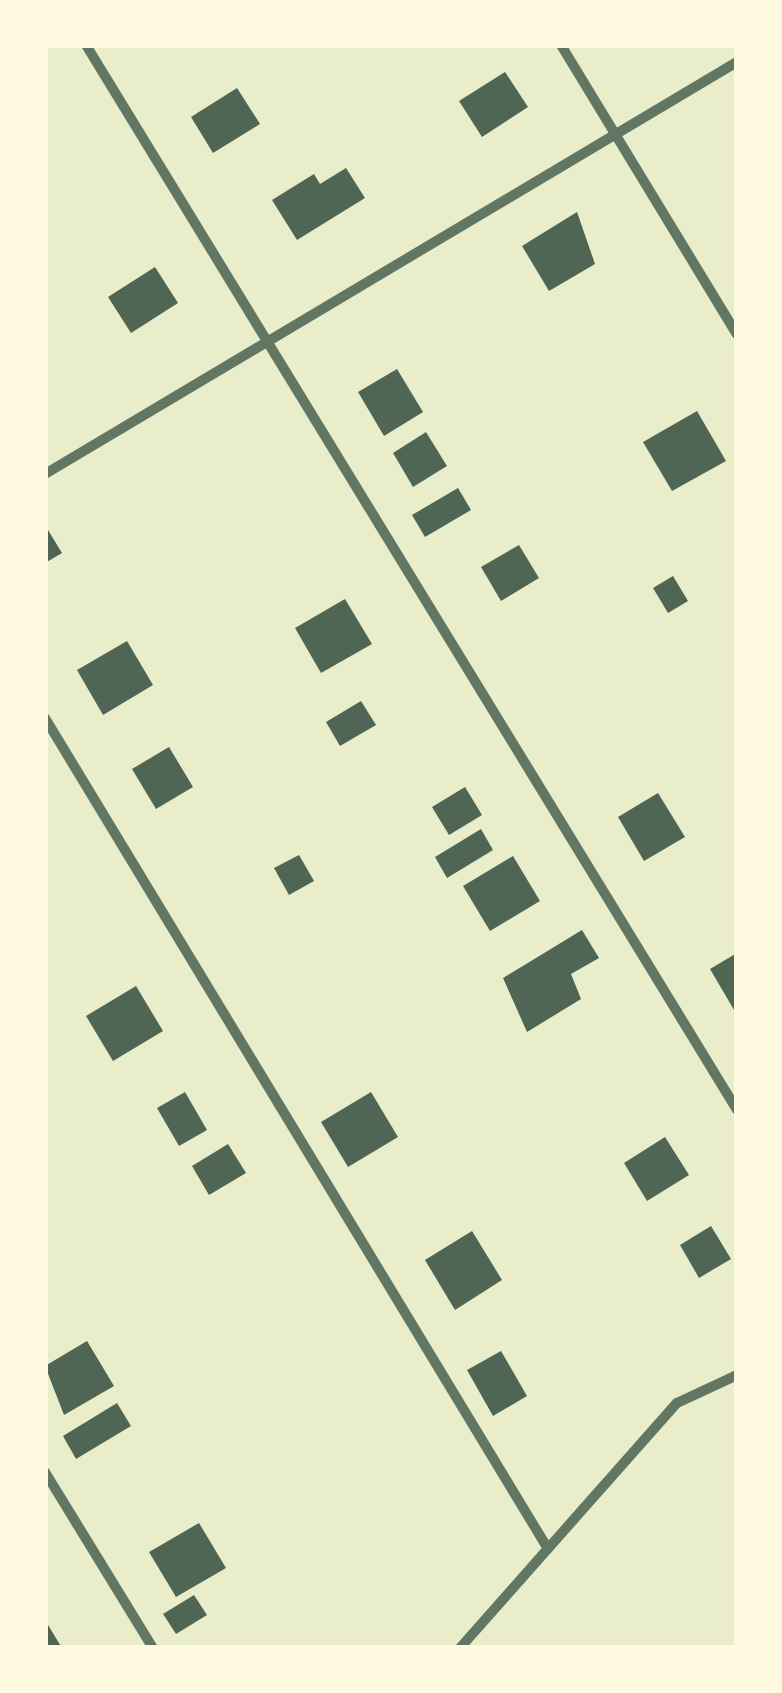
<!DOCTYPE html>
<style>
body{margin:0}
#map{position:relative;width:782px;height:1693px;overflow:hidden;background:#e9edc9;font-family:Commissioner,sans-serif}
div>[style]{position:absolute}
.building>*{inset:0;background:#4f6655}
.minor>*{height:10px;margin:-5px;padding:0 5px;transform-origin:5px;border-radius:5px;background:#617663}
span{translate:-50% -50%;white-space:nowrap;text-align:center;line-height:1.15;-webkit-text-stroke:9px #fefae0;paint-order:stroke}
.frame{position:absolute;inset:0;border:48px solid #fefae0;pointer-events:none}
</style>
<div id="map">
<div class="building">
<i style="clip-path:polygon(505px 72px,528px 107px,482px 137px,459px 101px)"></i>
<i style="clip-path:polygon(237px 88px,260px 124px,213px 153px,191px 117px)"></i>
<i style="clip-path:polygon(346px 168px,365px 198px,297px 240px,272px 200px,314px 174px,320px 184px)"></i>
<i style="clip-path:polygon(577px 212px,595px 264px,549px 291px,522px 246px)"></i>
<i style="clip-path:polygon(155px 267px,178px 303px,131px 333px,108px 297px)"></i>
<i style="clip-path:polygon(397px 369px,423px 412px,384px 436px,358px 392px)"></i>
<i style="clip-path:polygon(697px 411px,726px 461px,672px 491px,643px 442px)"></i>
<i style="clip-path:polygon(426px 432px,447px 466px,413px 487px,393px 453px)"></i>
<i style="clip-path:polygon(458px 488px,471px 510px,425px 537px,412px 515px)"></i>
<i style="clip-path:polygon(48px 530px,62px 553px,45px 563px,45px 532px)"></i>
<i style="clip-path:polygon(519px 545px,539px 578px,501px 601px,481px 567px)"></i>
<i style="clip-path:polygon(673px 576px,688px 601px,668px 613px,653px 588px)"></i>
<i style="clip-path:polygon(345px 599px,372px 644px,321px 673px,295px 628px)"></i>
<i style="clip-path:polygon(127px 641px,153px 685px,103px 715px,77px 670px)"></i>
<i style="clip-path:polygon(361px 701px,376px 725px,340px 746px,326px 722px)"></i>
<i style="clip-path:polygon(169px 747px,193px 787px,156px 809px,132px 769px)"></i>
<i style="clip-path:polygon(465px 787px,482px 815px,449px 835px,432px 807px)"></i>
<i style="clip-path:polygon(658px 793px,685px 837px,644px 861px,618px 817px)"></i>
<i style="clip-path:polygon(481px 829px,493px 850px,447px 878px,435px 857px)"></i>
<i style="clip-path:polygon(299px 855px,314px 881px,289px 895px,274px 868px)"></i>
<i style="clip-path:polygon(513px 856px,540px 901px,490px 931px,463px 886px)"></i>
<i style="clip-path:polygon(582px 930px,599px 958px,571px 974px,581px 999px,527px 1032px,503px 978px)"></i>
<i style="clip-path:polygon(737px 953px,737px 1015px,710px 969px)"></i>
<i style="clip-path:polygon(136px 986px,163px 1031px,113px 1061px,86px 1016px)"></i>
<i style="clip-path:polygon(185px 1092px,207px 1130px,179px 1146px,157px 1108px)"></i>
<i style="clip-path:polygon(371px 1092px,398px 1137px,348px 1167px,321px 1122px)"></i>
<i style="clip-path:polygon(665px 1137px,689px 1175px,647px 1201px,624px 1163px)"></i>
<i style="clip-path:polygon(228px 1144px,246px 1173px,209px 1195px,192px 1166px)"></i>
<i style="clip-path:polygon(711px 1226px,731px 1259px,699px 1278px,680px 1245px)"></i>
<i style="clip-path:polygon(472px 1231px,502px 1280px,455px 1310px,425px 1260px)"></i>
<i style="clip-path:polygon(87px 1341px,114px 1386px,64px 1415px,45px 1366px)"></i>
<i style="clip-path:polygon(501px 1351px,527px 1396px,493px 1416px,467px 1370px)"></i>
<i style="clip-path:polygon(117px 1403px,131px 1426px,76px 1459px,63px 1436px)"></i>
<i style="clip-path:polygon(199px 1523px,226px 1568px,176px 1597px,149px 1552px)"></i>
<i style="clip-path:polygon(194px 1595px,207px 1615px,176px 1634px,163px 1614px)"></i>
<i style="clip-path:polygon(45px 1620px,62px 1648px,45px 1648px)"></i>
</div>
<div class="minor">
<i style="left:86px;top:45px;width:1248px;rotate:58.56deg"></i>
<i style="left:561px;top:45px;width:338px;rotate:58.7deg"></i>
<i style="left:45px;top:474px;width:805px;rotate:-30.77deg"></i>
<i style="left:45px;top:718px;width:971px;rotate:58.81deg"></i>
<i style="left:45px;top:1472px;width:206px;rotate:58.5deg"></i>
<i style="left:460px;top:1648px;width:327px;rotate:-48.5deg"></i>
<i style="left:677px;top:1403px;width:66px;rotate:-25deg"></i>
</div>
<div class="frame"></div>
</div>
